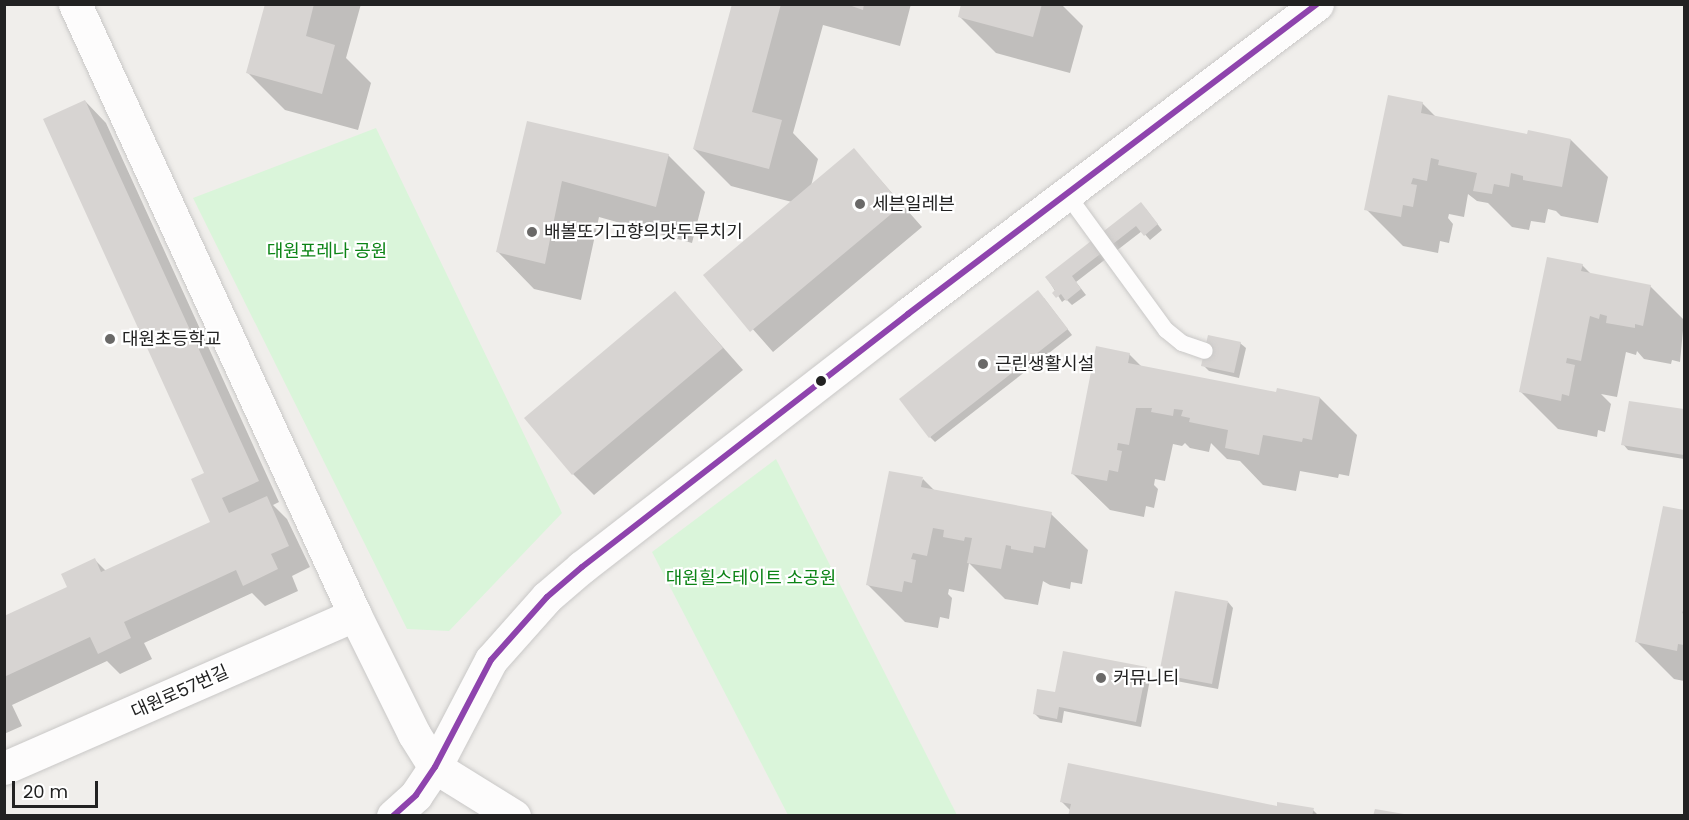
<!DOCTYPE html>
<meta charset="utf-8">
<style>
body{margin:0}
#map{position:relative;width:1689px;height:820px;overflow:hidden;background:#f0eeeb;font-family:Poppins,"Noto Sans KR",sans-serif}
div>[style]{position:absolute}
.park>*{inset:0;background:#daf5da}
.shadow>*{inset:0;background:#0003}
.building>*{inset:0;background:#d7d4d2}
.roads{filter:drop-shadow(0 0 2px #c9c8c7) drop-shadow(0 0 2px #c9c8c7)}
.service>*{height:16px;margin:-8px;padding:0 8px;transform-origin:8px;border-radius:8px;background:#fdfcfc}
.minor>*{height:33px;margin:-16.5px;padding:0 16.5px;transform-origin:16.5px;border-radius:16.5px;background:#fdfcfc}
.tertiary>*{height:33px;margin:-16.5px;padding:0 16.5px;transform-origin:16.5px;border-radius:16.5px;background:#fdfcfc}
.bus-1>*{height:6px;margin:-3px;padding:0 3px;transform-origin:3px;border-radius:3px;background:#8e44ad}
.dots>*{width:16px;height:16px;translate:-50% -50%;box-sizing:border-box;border:3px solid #fff;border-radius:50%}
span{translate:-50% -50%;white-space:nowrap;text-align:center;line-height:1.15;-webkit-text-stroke:4.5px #fff;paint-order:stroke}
.poi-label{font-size:18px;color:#222}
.left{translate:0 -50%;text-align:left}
.park-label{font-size:18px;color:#0c8416}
.street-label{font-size:18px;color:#222}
.frame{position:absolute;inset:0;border:6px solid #222;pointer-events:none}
.scale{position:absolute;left:12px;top:781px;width:86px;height:27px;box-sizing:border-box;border:3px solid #222;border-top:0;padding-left:8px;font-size:18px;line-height:21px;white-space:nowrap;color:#222;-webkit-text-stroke:4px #fff;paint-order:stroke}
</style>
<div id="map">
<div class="park">
<i style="clip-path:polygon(376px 128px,562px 513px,449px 631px,407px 629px,193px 198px)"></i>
<i style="clip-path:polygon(776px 459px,957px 815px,788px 815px,652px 552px)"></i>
</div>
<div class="shadow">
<i style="clip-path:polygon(266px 4px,361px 4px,346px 58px,371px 83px,358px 130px,285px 110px,248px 73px)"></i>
<i style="clip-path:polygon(734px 4px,911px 4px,900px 46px,823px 25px,793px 133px,818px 159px,811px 186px,854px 150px,922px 227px,773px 352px,705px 275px,792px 202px,731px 186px,694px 149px)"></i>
<i style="clip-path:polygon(963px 4px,1061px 4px,1083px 26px,1070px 73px,996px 53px,959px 16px)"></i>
<i style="clip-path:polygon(85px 101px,106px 123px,279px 502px,273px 505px,287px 519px,310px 567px,292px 576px,298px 591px,265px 606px,252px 593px,144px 643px,152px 659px,120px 674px,107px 661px,12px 705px,22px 726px,4px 734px,4px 618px,69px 588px,95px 560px,106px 571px,212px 522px,206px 473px)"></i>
<i style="clip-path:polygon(1422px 103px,1436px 117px,1528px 136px,1571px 140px,1608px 177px,1598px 223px,1561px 216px,1556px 211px,1548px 209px,1545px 223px,1531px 221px,1529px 230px,1512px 227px,1488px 203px,1477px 201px,1468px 194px,1464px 217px,1449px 214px,1448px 218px,1453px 224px,1449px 243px,1440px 241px,1438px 253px,1403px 246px,1366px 209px)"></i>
<i style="clip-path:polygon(528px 122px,668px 155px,705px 192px,692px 243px,599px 217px,581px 300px,534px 289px,498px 252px)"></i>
<i style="clip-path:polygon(1146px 209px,1162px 230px,1150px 240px,1142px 231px,1076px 282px,1086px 295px,1072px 305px,1066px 299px,1062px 302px,1047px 278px)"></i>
<i style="clip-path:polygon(1582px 265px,1592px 275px,1650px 286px,1684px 320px,1680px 362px,1672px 360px,1671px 364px,1644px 359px,1637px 351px,1636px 355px,1626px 352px,1617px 397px,1601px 394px,1611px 404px,1605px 432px,1598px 430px,1597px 437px,1558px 429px,1521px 392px)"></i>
<i style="clip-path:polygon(675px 293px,743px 370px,594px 495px,573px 474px)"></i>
<i style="clip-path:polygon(1044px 298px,1072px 335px,935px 442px,930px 437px)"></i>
<i style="clip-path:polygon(1240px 343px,1246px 348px,1239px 378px,1209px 371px,1203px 365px)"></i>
<i style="clip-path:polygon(1129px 354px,1142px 367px,1278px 394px,1320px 398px,1357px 435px,1349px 476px,1339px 474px,1338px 478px,1300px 471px,1296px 491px,1263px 485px,1240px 461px,1227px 459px,1211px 443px,1209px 452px,1190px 448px,1185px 443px,1182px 446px,1173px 444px,1165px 481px,1155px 479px,1154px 485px,1158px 489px,1154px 508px,1146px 506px,1144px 517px,1110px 510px,1073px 474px)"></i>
<i style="clip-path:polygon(1630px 403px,1684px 411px,1684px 459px,1628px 450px,1623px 444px)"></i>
<i style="clip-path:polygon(923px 479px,936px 492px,1051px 514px,1088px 550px,1082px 584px,1071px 582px,1070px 589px,1050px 585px,1043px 581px,1038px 605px,1005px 599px,969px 563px,964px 592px,949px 589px,948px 594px,952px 598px,949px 619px,940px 617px,938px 628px,905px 622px,868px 585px)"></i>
<i style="clip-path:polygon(1664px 508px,1684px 512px,1684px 681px,1674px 679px,1637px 642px)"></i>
<i style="clip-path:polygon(1228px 602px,1233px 608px,1218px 689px,1166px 679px,1160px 673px)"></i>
<i style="clip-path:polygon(1146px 669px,1151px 674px,1141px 727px,1064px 711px,1062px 723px,1040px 719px,1034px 713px,1056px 694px)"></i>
<i style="clip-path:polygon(1061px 801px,1278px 807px,1313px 810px,1319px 816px,1070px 816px,1071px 811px)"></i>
</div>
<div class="building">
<i style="clip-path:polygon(265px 4px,314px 4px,306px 36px,335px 45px,322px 94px,246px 73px)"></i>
<i style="clip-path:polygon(732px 4px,781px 4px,752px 112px,782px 120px,769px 169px,693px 149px)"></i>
<i style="clip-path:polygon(846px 4px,864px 4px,863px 10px)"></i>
<i style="clip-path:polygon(961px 4px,1042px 4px,1033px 37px,958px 17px)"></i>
<i style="clip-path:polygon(1388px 95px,1423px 102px,1421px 113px,1527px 134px,1528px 130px,1571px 139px,1562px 187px,1523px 180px,1523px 176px,1511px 173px,1509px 187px,1494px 184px,1492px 194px,1473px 191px,1477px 173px,1438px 165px,1439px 160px,1431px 158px,1427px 181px,1413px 178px,1411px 184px,1417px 185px,1413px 207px,1403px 205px,1401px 217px,1364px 210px)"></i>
<i style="clip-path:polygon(85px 100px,259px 481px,222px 498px,229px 513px,267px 496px,289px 546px,271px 554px,278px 569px,243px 586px,236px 570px,124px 622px,131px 638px,98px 654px,90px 637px,4px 677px,4px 616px,67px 587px,61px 574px,95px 558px,101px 572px,210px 522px,191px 479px,204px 473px,43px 119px)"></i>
<i style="clip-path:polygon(527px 121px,669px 154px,656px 207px,562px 181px,545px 264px,496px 252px)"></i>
<i style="clip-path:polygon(854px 148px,902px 205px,750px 332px,703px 275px)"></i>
<i style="clip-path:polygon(1141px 202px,1158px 224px,1144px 236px,1136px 226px,1072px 276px,1081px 289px,1066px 301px,1061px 294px,1056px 298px,1052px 293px,1055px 290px,1045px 277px)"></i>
<i style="clip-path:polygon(1547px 257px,1583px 264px,1581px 271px,1651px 285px,1643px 326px,1635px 324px,1635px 328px,1606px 323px,1607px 316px,1600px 314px,1599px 319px,1590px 316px,1581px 361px,1567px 358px,1566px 363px,1575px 365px,1569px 396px,1562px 394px,1561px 401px,1519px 392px)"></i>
<i style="clip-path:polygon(1038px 290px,1068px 329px,929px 438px,899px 399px)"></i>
<i style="clip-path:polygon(675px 291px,723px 348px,572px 475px,524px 418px)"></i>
<i style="clip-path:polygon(1208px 335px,1241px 342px,1234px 373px,1201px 366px)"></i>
<i style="clip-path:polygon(1096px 346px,1130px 353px,1128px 363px,1276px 392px,1277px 388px,1320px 397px,1312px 440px,1303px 438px,1302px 442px,1263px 435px,1259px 455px,1225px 448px,1228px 430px,1189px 422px,1190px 418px,1181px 416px,1183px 410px,1174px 409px,1173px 416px,1151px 412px,1152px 408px,1136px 408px,1129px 445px,1118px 443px,1117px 450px,1122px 451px,1118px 472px,1109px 470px,1107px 481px,1071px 474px)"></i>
<i style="clip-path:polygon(1629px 401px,1684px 409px,1684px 455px,1621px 445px)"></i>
<i style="clip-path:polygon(889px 471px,923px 477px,921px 487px,1052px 512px,1045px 548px,1034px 546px,1033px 553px,1011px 549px,1011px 546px,1006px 545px,1001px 569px,967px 563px,972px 538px,965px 537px,964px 541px,943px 537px,944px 530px,933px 528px,927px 556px,913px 553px,911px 559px,916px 560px,912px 583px,904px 581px,902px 592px,866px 585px)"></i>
<i style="clip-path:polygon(1663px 506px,1684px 510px,1684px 608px,1682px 613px,1684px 614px,1684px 645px,1678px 644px,1677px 651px,1635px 642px)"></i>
<i style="clip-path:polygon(1175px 591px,1228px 601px,1212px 684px,1159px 674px)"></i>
<i style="clip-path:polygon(1063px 651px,1147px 667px,1136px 722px,1059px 707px,1057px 719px,1033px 714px,1037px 689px,1055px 692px)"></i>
<i style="clip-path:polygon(1068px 763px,1277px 806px,1277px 802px,1314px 808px,1312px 816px,1068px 816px,1071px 804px,1060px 802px)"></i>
<i style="clip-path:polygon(1375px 809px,1404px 814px,1404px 816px,1373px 816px)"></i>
</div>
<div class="roads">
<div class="service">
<i style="left:1066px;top:193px;width:170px;rotate:53.9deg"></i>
<i style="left:1166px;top:330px;width:21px;rotate:39deg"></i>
<i style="left:1182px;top:343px;width:24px;rotate:19deg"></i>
</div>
<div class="minor">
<i style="left:75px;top:4px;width:672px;rotate:65.38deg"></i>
<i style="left:355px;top:615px;width:133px;rotate:63.6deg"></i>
<i style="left:414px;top:734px;width:39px;rotate:58deg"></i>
<i style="left:4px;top:768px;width:383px;rotate:-23.6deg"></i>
</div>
<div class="tertiary">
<i style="left:435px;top:767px;width:93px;rotate:31.8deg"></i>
<i style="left:393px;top:816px;width:31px;rotate:-42deg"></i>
<i style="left:416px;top:795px;width:34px;rotate:-56deg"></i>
<i style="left:435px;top:767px;width:121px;rotate:-62.4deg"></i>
<i style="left:491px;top:660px;width:84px;rotate:-48.4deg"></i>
<i style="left:547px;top:597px;width:46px;rotate:-40.6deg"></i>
<i style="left:582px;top:567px;width:413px;rotate:-37.8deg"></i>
<i style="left:908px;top:314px;width:513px;rotate:-37.16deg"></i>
</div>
</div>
<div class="bus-1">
<i style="left:393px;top:816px;width:31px;rotate:-42deg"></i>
<i style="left:416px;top:795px;width:34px;rotate:-56deg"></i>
<i style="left:435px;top:767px;width:121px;rotate:-62.4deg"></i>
<i style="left:491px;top:660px;width:84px;rotate:-48.4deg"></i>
<i style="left:547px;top:597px;width:46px;rotate:-40.6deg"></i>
<i style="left:582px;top:567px;width:413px;rotate:-37.8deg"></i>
<i style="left:908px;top:314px;width:513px;rotate:-37.16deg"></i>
</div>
<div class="dots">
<i style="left:860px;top:204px;background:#6a6968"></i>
<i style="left:532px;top:232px;background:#6a6968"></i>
<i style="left:110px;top:339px;background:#6a6968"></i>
<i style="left:983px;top:364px;background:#6a6968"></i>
<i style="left:821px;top:381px;background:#222"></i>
<i style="left:1101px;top:678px;background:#6a6968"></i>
</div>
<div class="poi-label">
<span class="left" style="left:872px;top:204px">세븐일레븐</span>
<span class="left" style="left:544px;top:232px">배볼또기고향의맛두루치기</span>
<span class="left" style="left:122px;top:339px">대원초등학교</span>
<span class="left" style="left:995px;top:364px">근린생활시설</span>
<span class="left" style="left:1113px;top:678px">커뮤니티</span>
</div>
<div class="park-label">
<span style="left:327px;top:251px">대원포레나 공원</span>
<span style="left:751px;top:578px">대원힐스테이트 소공원</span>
</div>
<div class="street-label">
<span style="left:180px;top:692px;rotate:-24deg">대원로57번길</span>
</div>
<div class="frame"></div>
<div class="scale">20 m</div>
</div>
